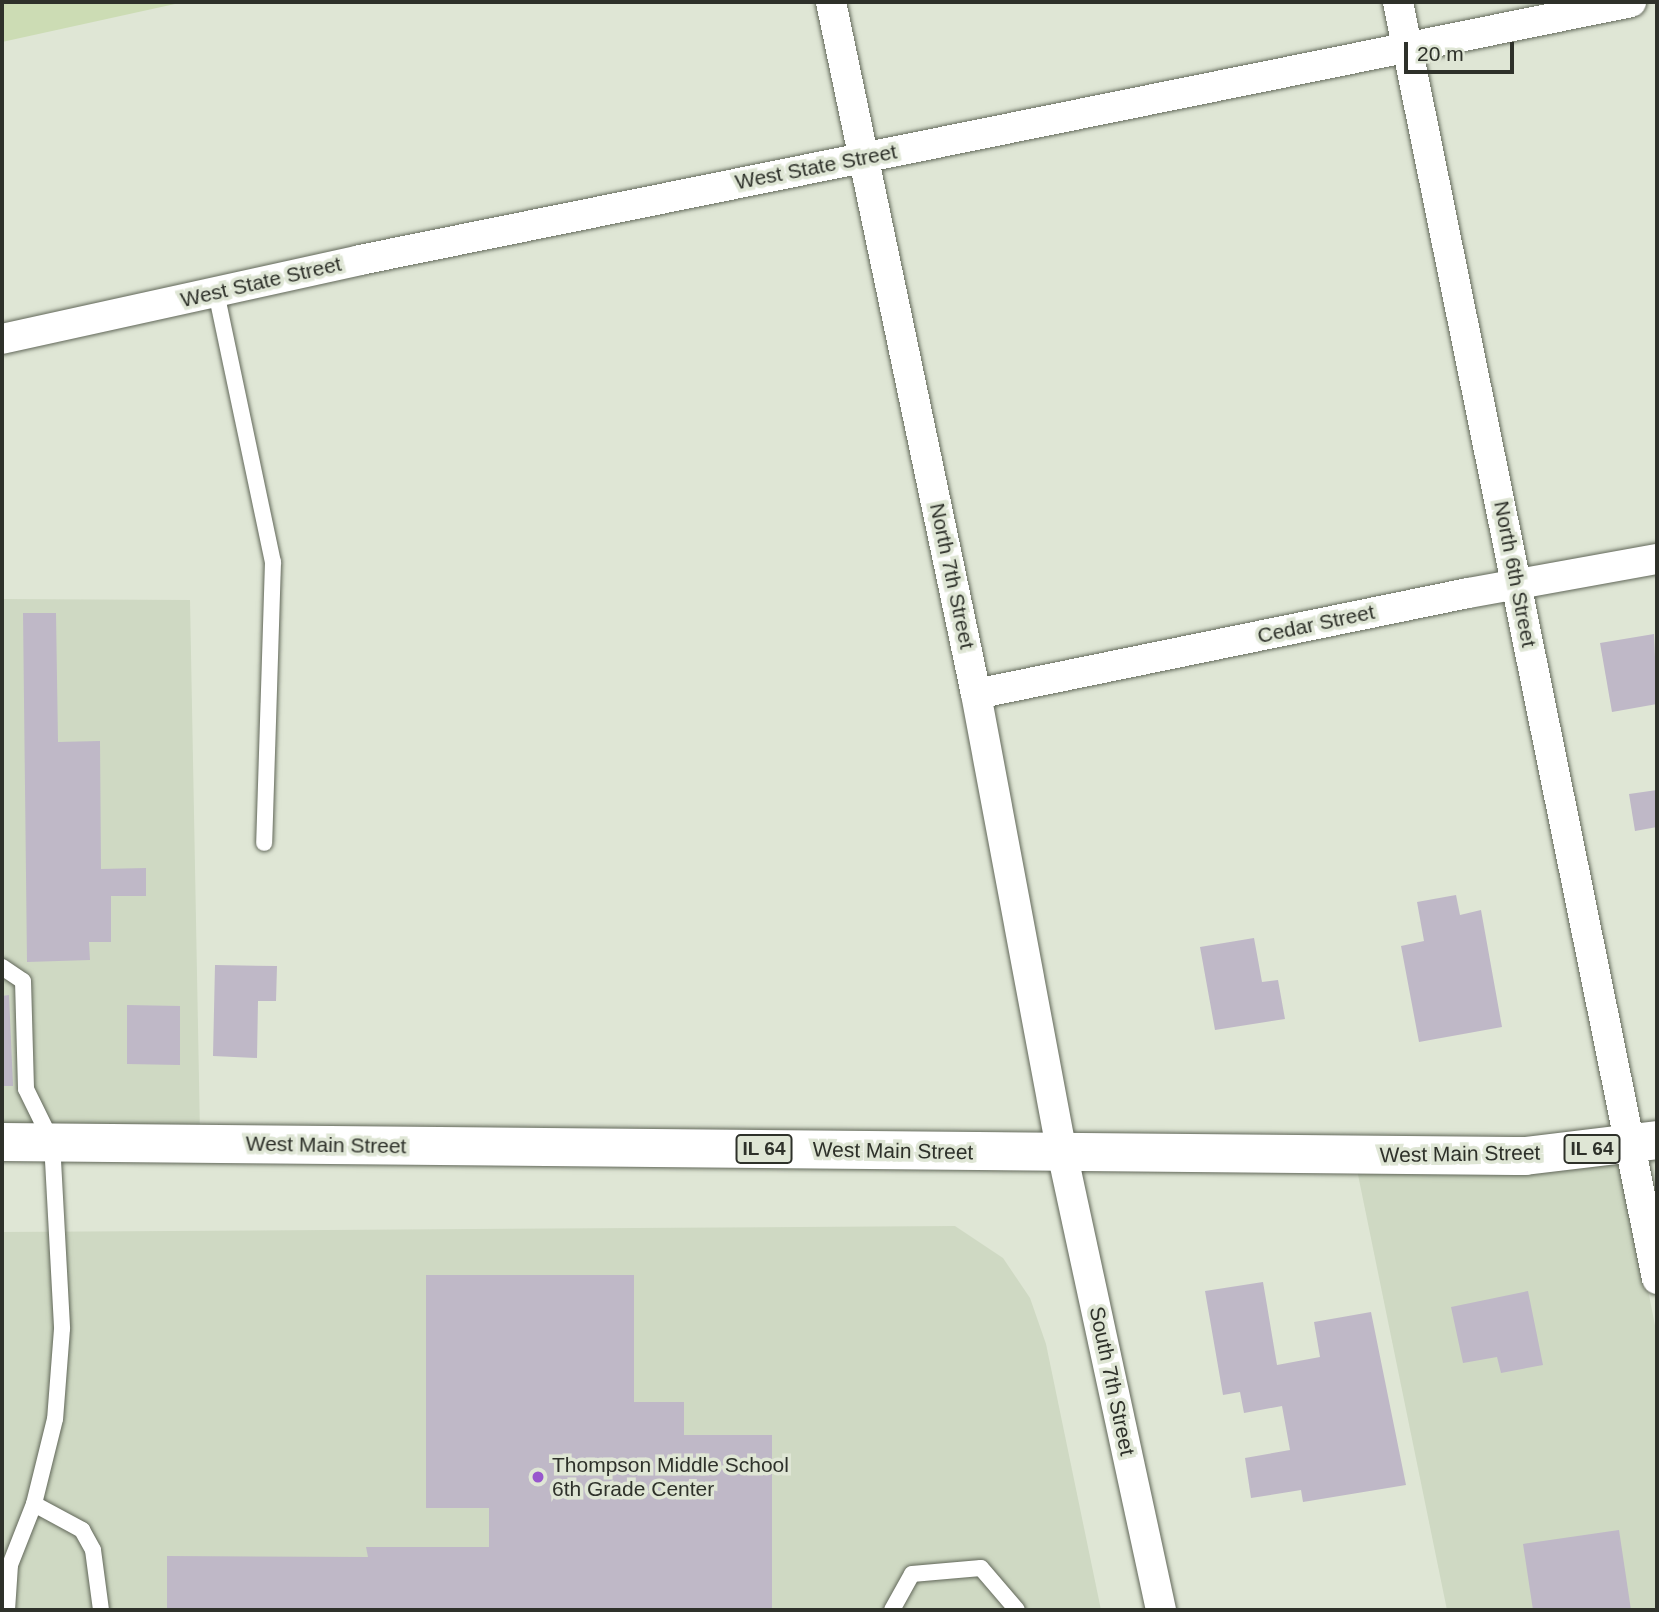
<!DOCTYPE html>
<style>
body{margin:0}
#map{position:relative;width:1659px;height:1612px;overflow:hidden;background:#dfe6d5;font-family:Arial,sans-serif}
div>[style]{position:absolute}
.built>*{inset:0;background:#cfd9c3}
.green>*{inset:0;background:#ccdcb4}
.building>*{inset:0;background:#bfb8c7}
.roads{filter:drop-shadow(0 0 2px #616759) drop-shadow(0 0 2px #616759)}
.lane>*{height:16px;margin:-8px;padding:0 8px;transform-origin:8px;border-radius:8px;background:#fff}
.street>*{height:30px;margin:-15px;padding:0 15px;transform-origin:15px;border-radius:15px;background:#fff}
.primary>*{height:38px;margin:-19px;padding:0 19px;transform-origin:19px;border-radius:19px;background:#fff}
.dots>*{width:19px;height:19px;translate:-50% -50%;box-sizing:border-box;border:4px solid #dfe6d5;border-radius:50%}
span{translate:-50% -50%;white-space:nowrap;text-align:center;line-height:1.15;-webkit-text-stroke:7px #dfe6d5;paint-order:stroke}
.shield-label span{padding:2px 5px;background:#dfe6d5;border:2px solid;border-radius:5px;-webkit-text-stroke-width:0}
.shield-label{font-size:19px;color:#2e312a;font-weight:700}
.street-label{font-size:21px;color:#2e312a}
.poi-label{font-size:21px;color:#2e312a}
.left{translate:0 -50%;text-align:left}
.frame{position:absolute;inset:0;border:4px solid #2e312a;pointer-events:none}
.scale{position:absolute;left:1404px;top:42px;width:110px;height:32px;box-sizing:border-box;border:4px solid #2e312a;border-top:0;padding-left:9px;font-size:21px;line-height:24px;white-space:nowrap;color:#2e312a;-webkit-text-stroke:5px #dfe6d5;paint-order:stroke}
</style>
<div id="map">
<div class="built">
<i style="clip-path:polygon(2px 599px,190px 600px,200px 1134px,2px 1134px)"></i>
<i style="clip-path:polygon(1622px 1156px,1657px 1336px,1657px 1610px,1447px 1610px,1356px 1165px)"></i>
<i style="clip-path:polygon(955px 1226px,1003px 1258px,1030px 1298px,1046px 1344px,1101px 1610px,2px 1610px,2px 1232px)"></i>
</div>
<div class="green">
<i style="clip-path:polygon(2px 2px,184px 2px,2px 42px)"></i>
</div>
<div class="building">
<i style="clip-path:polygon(23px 613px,56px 613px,58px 742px,100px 741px,101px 869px,146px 868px,146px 896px,111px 896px,111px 942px,89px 942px,90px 960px,27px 962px)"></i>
<i style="clip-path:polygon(1654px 634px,1657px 704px,1612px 712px,1600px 643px)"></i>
<i style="clip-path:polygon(1657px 790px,1657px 827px,1635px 831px,1629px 794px)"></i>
<i style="clip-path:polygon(1456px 895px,1460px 915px,1481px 910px,1502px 1027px,1419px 1042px,1401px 946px,1424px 941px,1417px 902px)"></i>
<i style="clip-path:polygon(1254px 938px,1262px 982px,1278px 980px,1285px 1019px,1215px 1030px,1200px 947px)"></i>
<i style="clip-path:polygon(215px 965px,277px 966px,276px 1001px,258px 1001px,257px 1058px,213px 1056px)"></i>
<i style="clip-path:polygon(9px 995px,13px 1086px,2px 1086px,2px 996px)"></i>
<i style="clip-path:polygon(127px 1005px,180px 1006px,180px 1065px,127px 1064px)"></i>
<i style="clip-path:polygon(426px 1275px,634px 1275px,634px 1402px,684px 1402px,684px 1435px,772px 1435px,772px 1610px,167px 1610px,167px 1556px,368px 1557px,366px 1547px,489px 1547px,489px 1508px,426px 1508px)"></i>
<i style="clip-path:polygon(1263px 1282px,1277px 1365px,1320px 1357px,1314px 1322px,1371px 1312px,1406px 1485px,1303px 1502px,1301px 1490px,1251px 1498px,1245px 1458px,1290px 1450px,1282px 1406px,1244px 1413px,1240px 1392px,1223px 1395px,1205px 1291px)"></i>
<i style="clip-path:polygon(1528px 1291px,1543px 1365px,1501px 1373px,1497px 1357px,1463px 1363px,1451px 1307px)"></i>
<i style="clip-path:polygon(1619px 1530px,1631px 1610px,1533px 1610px,1523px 1544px)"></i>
</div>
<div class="roads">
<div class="lane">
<i style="left:216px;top:292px;width:276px;rotate:78.1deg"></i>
<i style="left:273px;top:562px;width:281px;rotate:91.8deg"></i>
<i style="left:2px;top:967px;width:25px;rotate:34deg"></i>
<i style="left:23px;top:981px;width:108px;rotate:88.4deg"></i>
<i style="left:26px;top:1089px;width:59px;rotate:63.9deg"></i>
<i style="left:52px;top:1142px;width:187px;rotate:86.9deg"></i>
<i style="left:62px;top:1329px;width:90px;rotate:94.4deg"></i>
<i style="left:55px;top:1419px;width:88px;rotate:103.9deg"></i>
<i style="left:34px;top:1504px;width:66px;rotate:111.5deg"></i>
<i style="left:10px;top:1565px;width:45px;rotate:93.8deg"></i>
<i style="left:34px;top:1504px;width:55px;rotate:28.4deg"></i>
<i style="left:82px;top:1530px;width:23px;rotate:61deg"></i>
<i style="left:93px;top:1550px;width:61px;rotate:82.4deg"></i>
<i style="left:892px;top:1610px;width:41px;rotate:-60.9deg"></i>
<i style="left:912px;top:1574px;width:69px;rotate:-5deg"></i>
<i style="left:981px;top:1568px;width:55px;rotate:49.4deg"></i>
</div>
<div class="street">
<i style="left:831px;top:2px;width:707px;rotate:78.17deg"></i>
<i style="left:976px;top:694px;width:466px;rotate:79.4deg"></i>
<i style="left:1062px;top:1152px;width:469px;rotate:77.8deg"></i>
<i style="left:1398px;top:2px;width:1303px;rotate:78.53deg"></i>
<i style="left:2px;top:339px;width:367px;rotate:-12.4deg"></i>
<i style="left:360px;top:260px;width:1297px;rotate:-11.47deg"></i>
<i style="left:976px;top:694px;width:502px;rotate:-11.6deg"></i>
<i style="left:1468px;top:593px;width:192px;rotate:-10.2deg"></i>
</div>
<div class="primary">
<i style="left:2px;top:1142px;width:1523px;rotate:0.53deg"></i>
<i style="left:1525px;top:1156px;width:133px;rotate:-6.9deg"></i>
</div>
</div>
<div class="dots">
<i style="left:538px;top:1477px;background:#9857cd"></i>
</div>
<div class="shield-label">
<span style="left:764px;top:1149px">IL 64</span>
<span style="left:1592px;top:1149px">IL 64</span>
</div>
<div class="street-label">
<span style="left:816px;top:167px;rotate:-11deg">West State Street</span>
<span style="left:261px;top:282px;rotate:-13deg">West State Street</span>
<span style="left:1515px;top:574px;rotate:79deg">North 6th Street</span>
<span style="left:952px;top:576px;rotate:78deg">North 7th Street</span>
<span style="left:1316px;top:624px;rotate:-12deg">Cedar Street</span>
<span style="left:326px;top:1145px;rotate:1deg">West Main Street</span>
<span style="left:893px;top:1151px;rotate:1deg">West Main Street</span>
<span style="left:1460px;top:1154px;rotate:-1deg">West Main Street</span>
<span style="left:1112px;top:1381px;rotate:78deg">South 7th Street</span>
</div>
<div class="poi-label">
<span class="left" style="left:552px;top:1477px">Thompson Middle School<br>6th Grade Center</span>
</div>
<div class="frame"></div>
<div class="scale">20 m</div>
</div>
